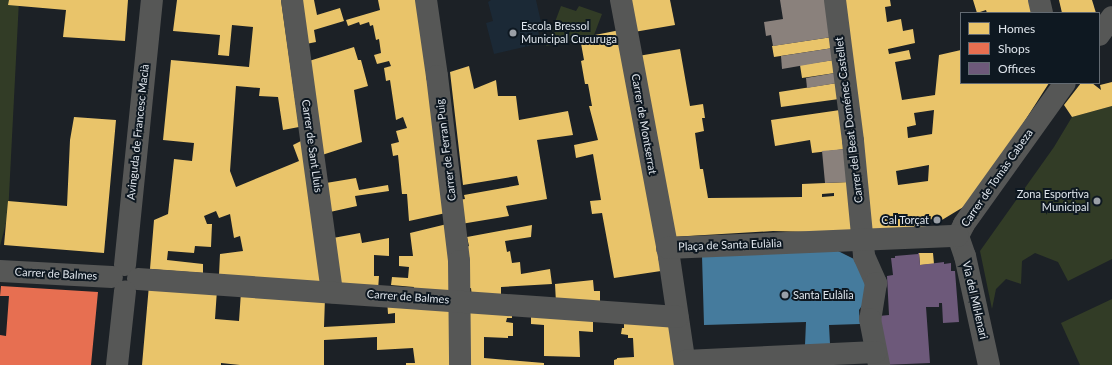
<!DOCTYPE html>
<meta charset="utf-8">
<style>
body{margin:0}
#map{position:relative;width:1112px;height:365px;overflow:hidden;background:#1c2126;font-family:Lato,sans-serif}
div>[style]{position:absolute}
.built>*{inset:0;background:#1b2936}
.green>*{inset:0;background:#323c26}
.homes>*{inset:0;background:#e9c46a}
.shops>*{inset:0;background:#e76f51}
.offices>*{inset:0;background:#6d597a}
.public>*{inset:0;background:#457b9d}
.industry>*{inset:0;background:#8a817c}
.minor>*{height:22px;margin:-11px;padding:0 11px;transform-origin:11px;border-radius:11px;background:#565756}
.dots>*{width:11px;height:11px;translate:-50% -50%;box-sizing:border-box;border:2px solid #0e1821;border-radius:50%}
span{translate:-50% -50%;white-space:nowrap;text-align:center;line-height:1.15;-webkit-text-stroke:4px #0e1821;paint-order:stroke}
.poi-label{font-size:11px;color:#dfe5ec}
.left{translate:0 -50%;text-align:left}
.right{translate:-100% -50%;text-align:right}
.street-label{font-size:11px;color:#dfe5ec}
.legend{position:absolute;left:960px;top:12px;width:140px;height:72px;box-sizing:border-box;background:#0e1821;border:1px solid #626a72;margin:0;padding:5px 7px;list-style:none;font-size:12px;color:#dfe5ec}
.legend li{display:flex;align-items:center;gap:8px;height:20px}
.legend b{width:20px;border:1px solid #626a72}
</style>
<div id="map">
<div class="built">
<i style="clip-path:polygon(491px 0,536px 0,541px 22px,536px 23px,541px 43px,494px 54px,486px 23px,493px 21px,488px 2px)"></i>
</div>
<div class="green">
<i style="clip-path:polygon(0 0,19px 0,8px 215px,0 246px)"></i>
<i style="clip-path:polygon(561px 6px,576px 11px,579px 6px,602px 14px,594px 35px,546px 46px)"></i>
<i style="clip-path:polygon(1112px 106px,1112px 259px,1068px 281px,1058px 262px,1035px 253px,1022px 261px,1021px 284px,1006px 279px,996px 289px,992px 309px,980px 251px,1054px 147px,1072px 117px)"></i>
<i style="clip-path:polygon(1112px 299px,1112px 365px,1080px 365px,1061px 323px)"></i>
</div>
<div class="homes">
<i style="clip-path:polygon(9px 0,128px 0,125px 41px,63px 37px,66px 10px,8px 5px)"></i>
<i style="clip-path:polygon(177px 0,281px 0,299px 127px,283px 130px,278px 97px,259px 96px,260px 88px,236px 86px,230px 171px,236px 187px,299px 161px,293px 145px,301px 141px,322px 283px,219px 275px,220px 254px,243px 251px,240px 236px,234px 238px,230px 214px,219px 218px,216px 211px,204px 216px,207px 224px,212px 224px,211px 247px,195px 246px,194px 253px,168px 251px,167px 260px,203px 264px,203px 273px,150px 269px,154px 220px,168px 214px,174px 159px,192px 161px,194px 143px,163px 140px,171px 60px,249px 67px,253px 27px,232px 25px,229px 56px,218px 55px,220px 35px,173px 31px)"></i>
<i style="clip-path:polygon(300px 0,314px 0,317px 15px,340px 8px,344px 21px,314px 30px,316px 42px,306px 44px)"></i>
<i style="clip-path:polygon(378px 0,421px 0,446px 213px,409px 221px,407px 194px,402px 194px,398px 155px,393px 156px,391px 144px,399px 142px,396px 131px,407px 128px,403px 117px,396px 120px,390px 80px,386px 81px,384px 68px,391px 66px,389px 61px,377px 64px,374px 55px,381px 53px,379px 39px,376px 40px,373px 25px,370px 26px,369px 22px,360px 25px,359px 22px,348px 26px,346px 20px,380px 10px)"></i>
<i style="clip-path:polygon(629px 0,670px 0,675px 25px,634px 32px)"></i>
<i style="clip-path:polygon(evenodd,843px 0,890px 0,891px 6px,885px 7px,887px 22px,901px 19px,903px 31px,913px 29px,915px 43px,888px 49px,889px 54px,909px 50px,911px 59px,895px 62px,902px 100px,935px 95px,939px 55px,961px 50px,961px 83px,1049px 83px,1015px 136px,965px 206px,937px 223px,933px 219px,926px 220px,926px 229px,867px 232px,843px 0,934px 110px,932px 134px,908px 138px,907px 127px,916px 125px,914px 113px,934px 110px,843px 0,929px 165px,928px 181px,898px 185px,896px 171px,929px 165px)"></i>
<i style="clip-path:polygon(973px 0,1029px 0,1033px 13px,987px 13px,986px 10px,977px 13px)"></i>
<i style="clip-path:polygon(1059px 0,1092px 0,1096px 13px,1062px 13px)"></i>
<i style="clip-path:polygon(620px 30px,661px 271px,614px 278px,602px 213px,592px 214px,590px 201px,601px 200px,593px 154px,576px 158px,574px 145px,598px 140px,589px 106px,592px 106px,588px 84px,585px 84px,581px 61px,584px 60px,580px 38px)"></i>
<i style="clip-path:polygon(832px 37px,833px 48px,774px 57px,772px 46px)"></i>
<i style="clip-path:polygon(354px 47px,358px 60px,361px 60px,368px 86px,354px 90px,362px 142px,322px 155px,309px 61px)"></i>
<i style="clip-path:polygon(evenodd,680px 49px,690px 106px,703px 104px,705px 118px,702px 118px,704px 131px,695px 133px,700px 169px,703px 169px,708px 198px,802px 197px,802px 184px,849px 182px,853px 233px,773px 231px,671px 237px,638px 56px,680px 49px,834px 193px,834px 196px,822px 197px,822px 194px,834px 193px)"></i>
<i style="clip-path:polygon(834px 60px,835px 73px,802px 78px,800px 65px)"></i>
<i style="clip-path:polygon(469px 66px,474px 89px,496px 80px,498px 96px,516px 96px,519px 120px,568px 111px,573px 135px,537px 140px,547px 199px,506px 206px,509px 216px,461px 224px,459px 200px,465px 199px,464px 195px,519px 185px,517px 176px,463px 185px,450px 72px)"></i>
<i style="clip-path:polygon(1112px 82px,1112px 106px,1072px 117px,1064px 105px,1081px 83px,1092px 83px,1101px 90px,1100px 85px)"></i>
<i style="clip-path:polygon(837px 83px,839px 99px,781px 107px,779px 92px)"></i>
<i style="clip-path:polygon(840px 110px,845px 149px,812px 153px,810px 140px,775px 146px,771px 120px)"></i>
<i style="clip-path:polygon(74px 117px,116px 120px,104px 253px,4px 245px,8px 201px,67px 206px,70px 140px)"></i>
<i style="clip-path:polygon(356px 178px,359px 190px,388px 185px,389px 191px,355px 196px,357px 206px,330px 212px,326px 183px)"></i>
<i style="clip-path:polygon(447px 224px,454px 295px,413px 292px,414px 287px,391px 285px,392px 277px,408px 278px,409px 267px,399px 266px,399px 256px,413px 256px,410px 233px)"></i>
<i style="clip-path:polygon(532px 225px,531px 237px,505px 241px,507px 252px,510px 251px,512px 263px,520px 262px,521px 274px,550px 269px,552px 284px,501px 287px,501px 299px,472px 297px,471px 288px,466px 289px,466px 247px,469px 246px,467px 237px)"></i>
<i style="clip-path:polygon(360px 233px,362px 243px,389px 238px,389px 256px,374px 255px,374px 276px,379px 276px,378px 290px,340px 286px,333px 238px)"></i>
<i style="clip-path:polygon(919px 253px,933px 253px,934px 264px,920px 265px)"></i>
<i style="clip-path:polygon(593px 280px,594px 291px,600px 291px,600px 307px,556px 303px,555px 284px)"></i>
<i style="clip-path:polygon(149px 285px,217px 290px,215px 319px,239px 321px,241px 292px,325px 298px,324px 327px,395px 323px,395px 313px,388px 314px,387px 299px,454px 304px,455px 365px,406px 365px,406px 363px,415px 363px,413px 348px,377px 350px,377px 337px,324px 340px,324px 365px,240px 365px,221px 363px,221px 365px,142px 365px)"></i>
<i style="clip-path:polygon(468px 305px,512px 310px,512px 318px,507px 318px,506px 322px,513px 323px,513px 336px,508px 336px,508px 338px,484px 337px,484px 358px,544px 363px,544px 365px,467px 365px)"></i>
<i style="clip-path:polygon(531px 311px,593px 315px,593px 332px,579px 331px,580px 357px,544px 356px,544px 325px,531px 324px)"></i>
<i style="clip-path:polygon(624px 318px,670px 320px,678px 365px,614px 365px,614px 360px,617px 359px,617px 358px,634px 357px,633px 338px,628px 338px,628px 335px,621px 334px,622px 328px,624px 328px)"></i>
</div>
<div class="shops">
<i style="clip-path:polygon(1px 286px,98px 292px,91px 365px,0 365px,0 335px,6px 336px,9px 296px,0 296px)"></i>
</div>
<div class="offices">
<i style="clip-path:polygon(918px 253px,919px 253px,920px 265px,944px 262px,944px 264px,951px 263px,951px 271px,955px 271px,959px 322px,943px 323px,942px 303px,939px 303px,939px 307px,926px 307px,930px 363px,882px 365px,879px 316px,889px 315px,887px 276px,893px 275px,891px 258px,895px 258px,895px 256px,918px 254px)"></i>
</div>
<div class="public">
<i style="clip-path:polygon(838px 251px,854px 259px,866px 273px,867px 298px,859px 310px,860px 324px,829px 325px,830px 344px,805px 345px,806px 322px,704px 325px,702px 256px)"></i>
</div>
<div class="industry">
<i style="clip-path:polygon(780px 0,827px 0,832px 37px,773px 46px,771px 35px,766px 36px,764px 22px,783px 19px)"></i>
<i style="clip-path:polygon(833px 48px,834px 60px,782px 69px,781px 56px)"></i>
<i style="clip-path:polygon(835px 73px,837px 83px,807px 88px,806px 78px)"></i>
<i style="clip-path:polygon(845px 149px,849px 182px,825px 183px,822px 151px)"></i>
</div>
<div class="minor">
<i style="left:292px;top:0;width:295px;rotate:82.2deg"></i>
<i style="left:426px;top:0;width:77px;rotate:81.8deg"></i>
<i style="left:437px;top:76px;width:186px;rotate:83.2deg"></i>
<i style="left:459px;top:261px;width:104px;rotate:89.4deg"></i>
<i style="left:621px;top:0;width:261px;rotate:79.4deg"></i>
<i style="left:669px;top:257px;width:109px;rotate:81.6deg"></i>
<i style="left:835px;top:0;width:142px;rotate:82.7deg"></i>
<i style="left:853px;top:141px;width:116px;rotate:84.5deg"></i>
<i style="left:864px;top:256px;width:30px;rotate:66deg"></i>
<i style="left:876px;top:283px;width:36px;rotate:99deg"></i>
<i style="left:870px;top:319px;width:47px;rotate:78.9deg"></i>
<i style="left:1039px;top:0;width:13px;rotate:77deg"></i>
<i style="left:1099px;top:35px;width:22px;rotate:-54deg"></i>
<i style="left:958px;top:236px;width:13px;rotate:-63deg"></i>
<i style="left:964px;top:224px;width:173px;rotate:-54.4deg"></i>
<i style="left:958px;top:236px;width:21px;rotate:71deg"></i>
<i style="left:965px;top:256px;width:112px;rotate:77.6deg"></i>
<i style="left:667px;top:248px;width:291px;rotate:-2.4deg"></i>
<i style="left:125px;top:265px;width:266px;rotate:-84.2deg"></i>
<i style="left:0;top:271px;width:112px;rotate:3.1deg"></i>
<i style="left:138px;top:279px;width:541px;rotate:4.03deg"></i>
<i style="left:685px;top:361px;width:191px;rotate:-2.7deg"></i>
<i style="left:117px;top:365px;width:74px;rotate:-83.8deg"></i>
</div>
<div class="dots">
<i style="left:513px;top:33px;background:#9ba0a7"></i>
<i style="left:1097px;top:201px;background:#9ba0a7"></i>
<i style="left:937px;top:220px;background:#9ba0a7"></i>
<i style="left:785px;top:295px;background:#9ba0a7"></i>
</div>
<div class="poi-label">
<span class="left" style="left:521px;top:33px">Escola Bressol<br>Municipal Cucuruga</span>
<span class="right" style="left:1089px;top:201px">Zona Esportiva<br>Municipal</span>
<span class="right" style="left:929px;top:220px">Cal Torçat</span>
<span class="left" style="left:793px;top:295px">Santa Eulàlia</span>
</div>
<div class="street-label">
<span style="left:849px;top:120px;rotate:-97deg">Carrer del Beat Doménec Castellet</span>
<span style="left:644px;top:124px;rotate:80deg">Carrer de Montserrat</span>
<span style="left:138px;top:132px;rotate:-84deg">Avinguda de Francesc Macià</span>
<span style="left:312px;top:146px;rotate:82deg">Carrer de Sant Lluis</span>
<span style="left:446px;top:150px;rotate:-97deg">Carrer de Ferran Puig</span>
<span style="left:997px;top:178px;rotate:-55deg">Carrer de Tomàs Cabeza</span>
<span style="left:730px;top:245px;rotate:-2deg">Plaça de Santa Eulàlia</span>
<span style="left:56px;top:274px;rotate:3deg">Carrer de Balmes</span>
<span style="left:408px;top:297px;rotate:4deg">Carrer de Balmes</span>
<span style="left:975px;top:300px;rotate:77deg">Via del Mil·lenari</span>
</div>
<ul class="legend">
<li><b style="height:11px;background:#e9c46a"></b>Homes</li>
<li><b style="height:11px;background:#e76f51"></b>Shops</li>
<li><b style="height:11px;background:#6d597a"></b>Offices</li>
</ul>
</div>
